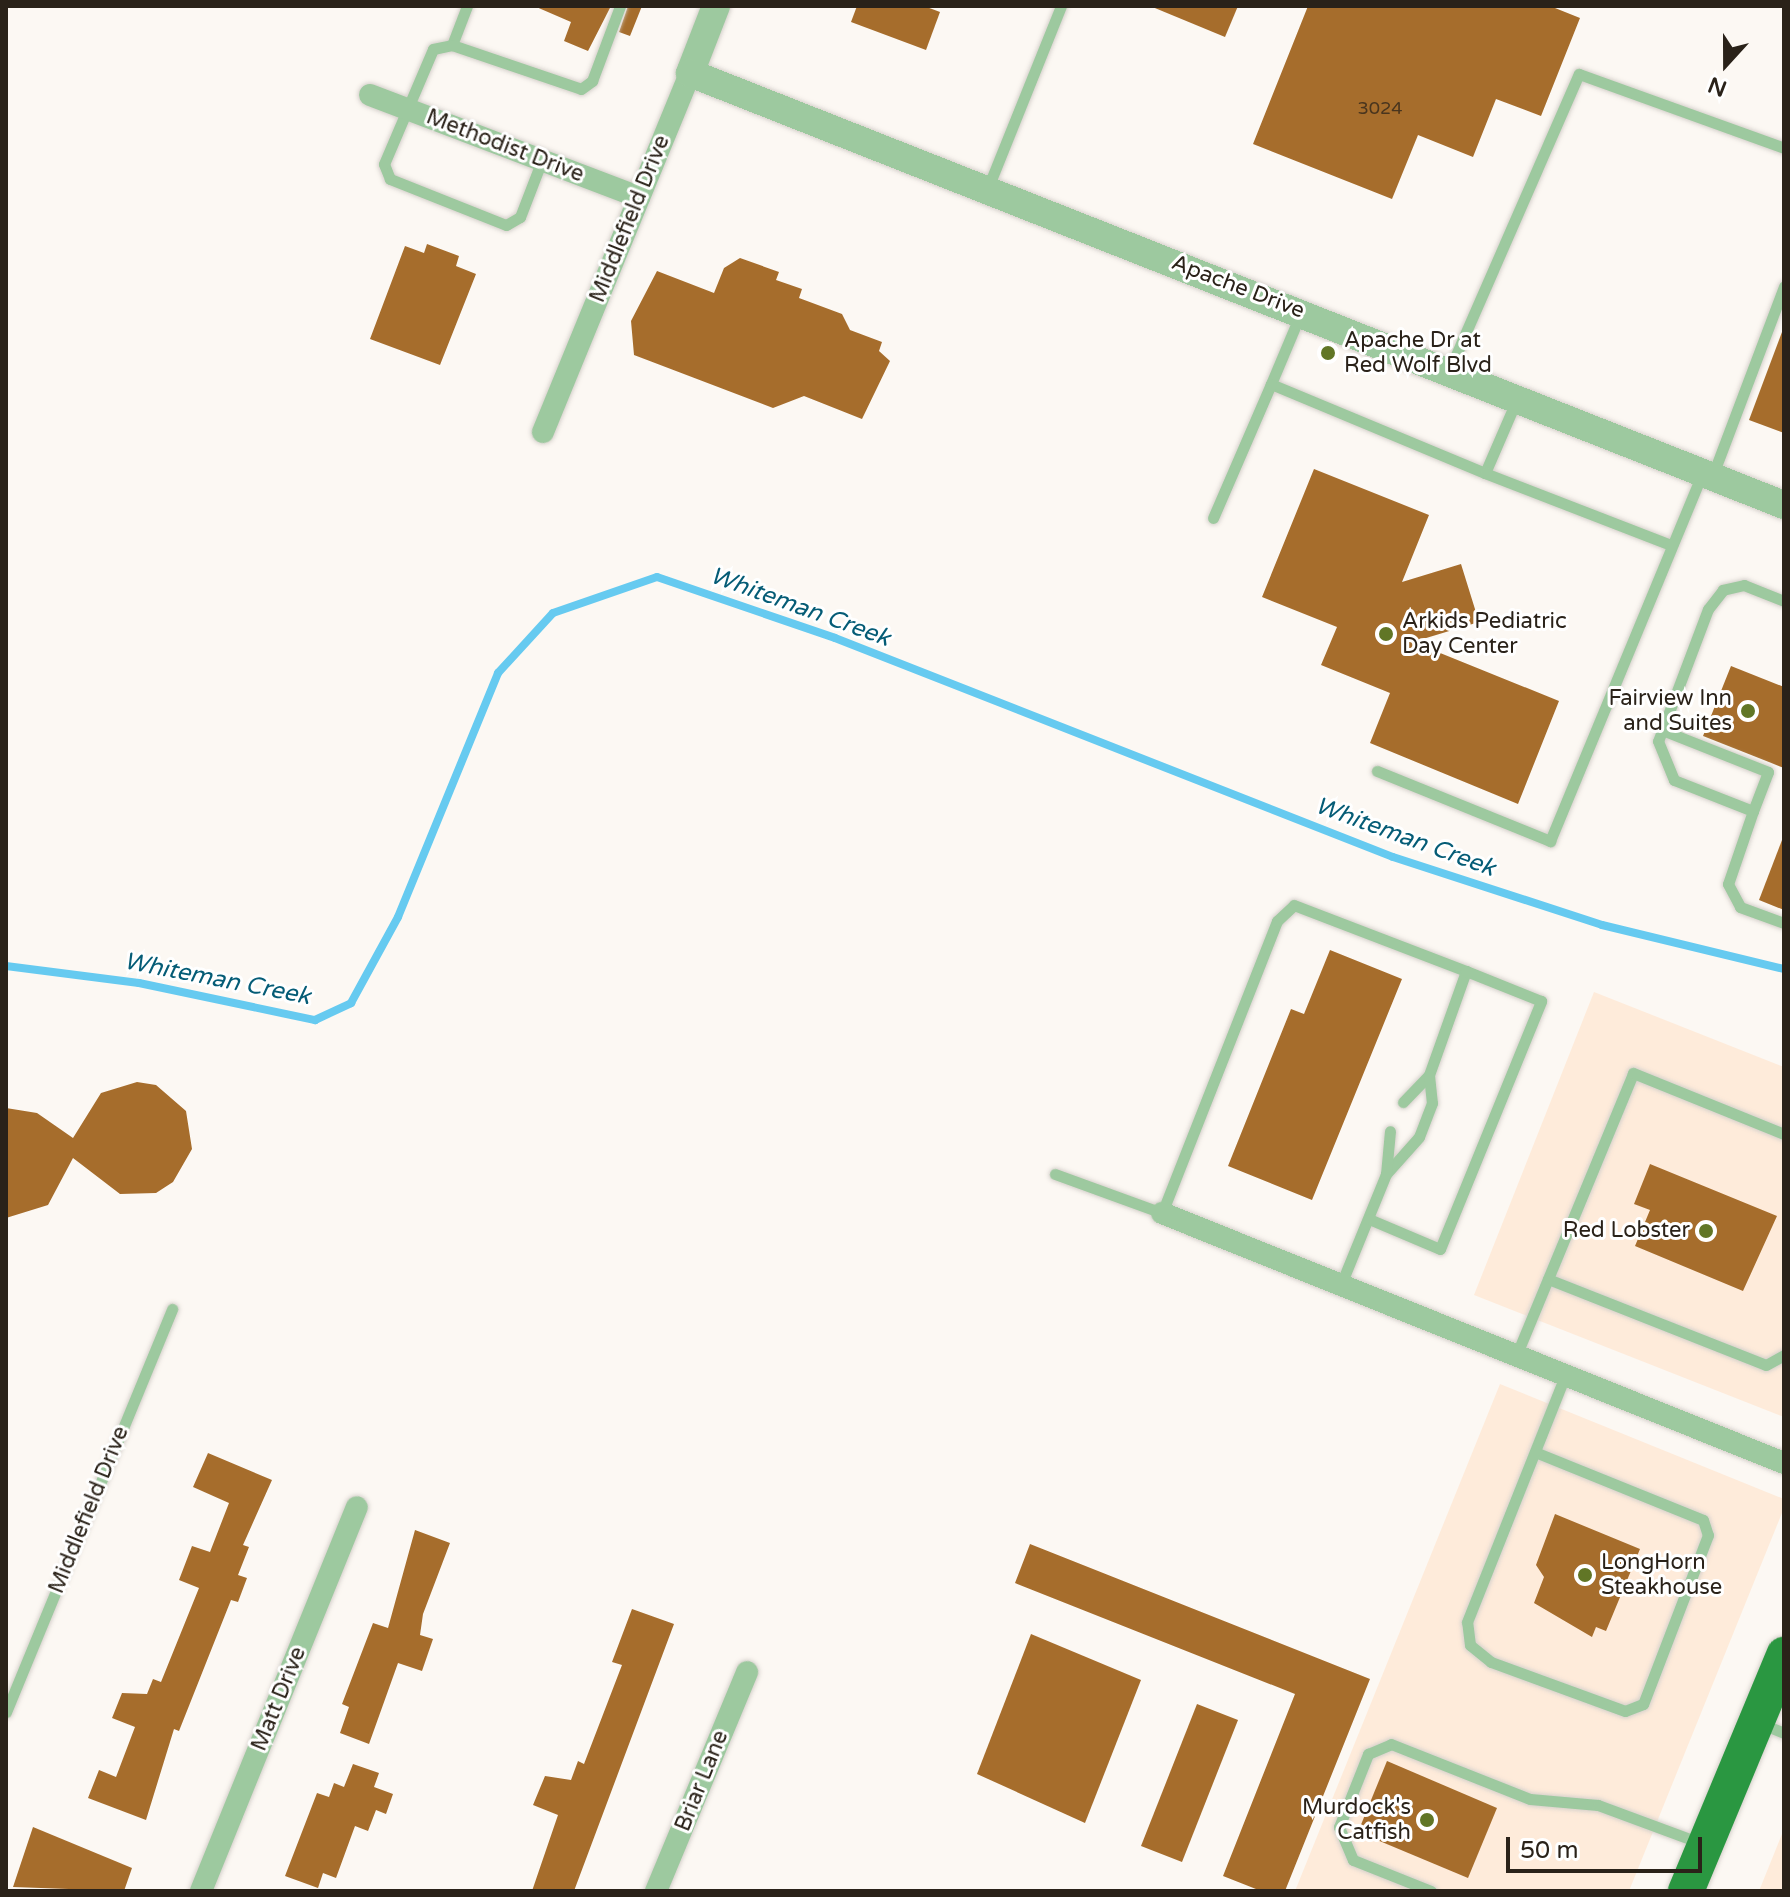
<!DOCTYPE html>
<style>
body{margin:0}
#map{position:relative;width:1790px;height:1897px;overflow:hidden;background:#fcf8f3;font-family:"Varela Round",sans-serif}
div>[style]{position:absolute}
.built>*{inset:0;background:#feebda}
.stream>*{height:8px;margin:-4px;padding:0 4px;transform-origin:4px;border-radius:4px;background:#66caf0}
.building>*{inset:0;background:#a66d2c}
.roads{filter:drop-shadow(0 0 2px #d6d1cc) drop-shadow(0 0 2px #d6d1cc)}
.service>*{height:11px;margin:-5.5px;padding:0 5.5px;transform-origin:5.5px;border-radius:5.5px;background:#9dc99f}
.minor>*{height:22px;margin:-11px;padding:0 11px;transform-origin:11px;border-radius:11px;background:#9dc99f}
.tertiary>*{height:28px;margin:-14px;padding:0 14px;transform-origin:14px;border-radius:14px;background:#9dc99f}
.trunk>*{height:36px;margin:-18px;padding:0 18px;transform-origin:18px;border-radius:18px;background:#2a9741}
.dots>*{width:22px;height:22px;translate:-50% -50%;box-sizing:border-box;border:4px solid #fff;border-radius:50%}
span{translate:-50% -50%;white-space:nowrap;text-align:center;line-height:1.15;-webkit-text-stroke:6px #fff;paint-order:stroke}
.number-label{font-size:18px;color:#49351e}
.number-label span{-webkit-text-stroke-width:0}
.street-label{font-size:22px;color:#2a2219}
.poi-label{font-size:22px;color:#2a2219}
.left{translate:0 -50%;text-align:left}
.right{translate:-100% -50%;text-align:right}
.water-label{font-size:24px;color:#055c76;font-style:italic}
.frame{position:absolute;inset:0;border:8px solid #2a2219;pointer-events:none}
.north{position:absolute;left:1686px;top:24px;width:80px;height:80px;-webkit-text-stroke:6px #fff;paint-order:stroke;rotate:201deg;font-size:22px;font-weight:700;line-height:32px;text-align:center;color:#2a2219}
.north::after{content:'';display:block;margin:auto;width:28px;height:36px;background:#2a2219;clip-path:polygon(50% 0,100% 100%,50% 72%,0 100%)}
.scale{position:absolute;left:1506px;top:1837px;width:196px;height:36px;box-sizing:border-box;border:4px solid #2a2219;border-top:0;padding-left:10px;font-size:24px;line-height:28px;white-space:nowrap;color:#2a2219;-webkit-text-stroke:6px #fff;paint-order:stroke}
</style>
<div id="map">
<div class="built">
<i style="clip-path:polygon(1594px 992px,1784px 1067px,1784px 1417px,1474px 1295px)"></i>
<i style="clip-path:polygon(1500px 1384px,1784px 1499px,1784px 1508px,1629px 1891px,1295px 1891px)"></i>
<i style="clip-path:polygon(1784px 1829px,1784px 1891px,1759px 1891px)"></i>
</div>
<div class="stream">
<i style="left:6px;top:966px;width:134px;rotate:7.3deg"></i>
<i style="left:139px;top:983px;width:180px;rotate:11.9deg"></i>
<i style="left:315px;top:1020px;width:40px;rotate:-25deg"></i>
<i style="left:351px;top:1003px;width:98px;rotate:-61.3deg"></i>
<i style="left:398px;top:917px;width:264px;rotate:-67.7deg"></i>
<i style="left:498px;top:673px;width:81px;rotate:-47.5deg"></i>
<i style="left:553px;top:613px;width:110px;rotate:-19.1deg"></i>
<i style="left:657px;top:577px;width:188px;rotate:18.9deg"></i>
<i style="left:835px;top:638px;width:599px;rotate:21.43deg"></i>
<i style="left:1393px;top:857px;width:220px;rotate:18deg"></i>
<i style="left:1602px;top:925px;width:187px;rotate:13.6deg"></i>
</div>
<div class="building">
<i style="clip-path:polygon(534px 6px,611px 6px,588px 51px,564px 41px,571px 22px)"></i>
<i style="clip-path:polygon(628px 6px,642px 6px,630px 36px,619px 32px)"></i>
<i style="clip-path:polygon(857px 6px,924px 6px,940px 12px,926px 50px,851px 22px)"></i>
<i style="clip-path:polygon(1150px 6px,1238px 6px,1225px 37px)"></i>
<i style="clip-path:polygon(1308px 6px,1550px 6px,1580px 18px,1541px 116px,1496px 99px,1473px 157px,1418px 135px,1392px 199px,1253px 144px)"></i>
<i style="clip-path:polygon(427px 244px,459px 256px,456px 266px,476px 274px,440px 365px,370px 339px,405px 246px,424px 253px)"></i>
<i style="clip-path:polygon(740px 258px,779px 272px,776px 280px,802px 289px,799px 298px,842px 314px,850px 330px,882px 342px,879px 351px,890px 361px,862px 419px,804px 396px,773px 408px,634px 355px,631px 321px,657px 271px,714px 293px,724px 268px)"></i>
<i style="clip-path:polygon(1782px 332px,1784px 333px,1784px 433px,1749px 420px)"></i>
<i style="clip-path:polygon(1314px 469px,1429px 515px,1402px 582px,1461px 564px,1479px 622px,1413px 642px,1559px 701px,1518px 804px,1370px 743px,1390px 693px,1321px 665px,1337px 627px,1262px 597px)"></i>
<i style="clip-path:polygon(1731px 666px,1784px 687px,1784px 768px,1703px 736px)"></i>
<i style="clip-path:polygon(1782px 840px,1784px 840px,1784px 910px,1759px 900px)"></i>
<i style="clip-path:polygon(1330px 950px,1402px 979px,1312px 1200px,1228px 1166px,1291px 1009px,1304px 1014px)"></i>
<i style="clip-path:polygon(137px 1082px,156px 1085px,186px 1111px,192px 1149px,173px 1182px,156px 1193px,120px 1194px,73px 1158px,48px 1205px,6px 1218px,6px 1108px,37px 1113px,73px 1138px,101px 1093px)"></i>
<i style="clip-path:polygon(1650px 1164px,1777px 1216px,1743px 1291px,1635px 1246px,1650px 1210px,1634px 1204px)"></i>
<i style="clip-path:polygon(208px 1453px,272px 1480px,243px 1545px,249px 1547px,238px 1575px,247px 1578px,238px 1602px,231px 1600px,179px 1731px,174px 1729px,146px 1820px,88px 1798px,99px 1770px,116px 1777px,135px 1727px,112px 1718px,122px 1693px,147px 1694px,153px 1679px,161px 1682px,199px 1588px,179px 1580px,192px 1546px,210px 1552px,229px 1503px,193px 1487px)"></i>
<i style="clip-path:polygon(1555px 1514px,1640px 1549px,1606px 1631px,1596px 1627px,1592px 1637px,1534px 1603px,1544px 1577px,1536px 1565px)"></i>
<i style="clip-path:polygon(415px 1530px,450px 1543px,423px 1614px,420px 1635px,433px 1639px,422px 1671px,398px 1663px,369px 1744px,340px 1733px,349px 1707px,342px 1704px,373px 1623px,388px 1628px)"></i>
<i style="clip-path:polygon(1030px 1544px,1370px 1679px,1285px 1891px,1261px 1891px,1223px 1876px,1295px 1694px,1015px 1583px)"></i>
<i style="clip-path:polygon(632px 1609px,674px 1624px,574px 1891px,532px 1891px,558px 1815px,533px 1805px,545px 1776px,571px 1780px,578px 1761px,584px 1764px,622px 1665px,612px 1662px)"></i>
<i style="clip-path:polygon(1031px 1634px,1141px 1680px,1085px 1823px,977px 1774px)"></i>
<i style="clip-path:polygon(1197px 1704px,1238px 1720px,1182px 1862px,1141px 1846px)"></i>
<i style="clip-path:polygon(1387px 1761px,1497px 1808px,1468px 1878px,1358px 1832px)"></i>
<i style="clip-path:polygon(353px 1764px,379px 1773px,374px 1787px,393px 1794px,386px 1814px,376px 1810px,368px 1831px,355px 1826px,336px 1878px,323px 1873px,318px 1888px,285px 1876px,317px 1793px,329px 1797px,334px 1783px,344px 1787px)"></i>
<i style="clip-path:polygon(33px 1827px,132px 1868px,124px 1891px,13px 1887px)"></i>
</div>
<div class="roads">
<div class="service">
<i style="left:452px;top:45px;width:42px;rotate:-69deg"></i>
<i style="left:542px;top:160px;width:61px;rotate:111.1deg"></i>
<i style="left:520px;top:217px;width:16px;rotate:150deg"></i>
<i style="left:506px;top:225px;width:125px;rotate:-158.4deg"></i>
<i style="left:390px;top:179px;width:16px;rotate:-112deg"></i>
<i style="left:384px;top:164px;width:125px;rotate:-66.9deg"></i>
<i style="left:433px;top:49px;width:19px;rotate:-12deg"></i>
<i style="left:452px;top:45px;width:136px;rotate:18.8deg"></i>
<i style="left:581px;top:89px;width:14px;rotate:-36deg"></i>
<i style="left:592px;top:81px;width:80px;rotate:-69.5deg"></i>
<i style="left:987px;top:190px;width:198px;rotate:-68.1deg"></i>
<i style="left:1300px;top:315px;width:75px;rotate:112.8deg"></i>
<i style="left:1271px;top:384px;width:232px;rotate:22.6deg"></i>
<i style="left:1485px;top:473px;width:81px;rotate:-66.6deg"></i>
<i style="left:1449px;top:371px;width:324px;rotate:-66.4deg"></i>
<i style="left:1579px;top:74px;width:218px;rotate:19.8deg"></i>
<i style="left:1485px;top:473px;width:199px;rotate:21.2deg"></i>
<i style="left:1712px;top:477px;width:204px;rotate:-69.3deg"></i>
<i style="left:1213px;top:518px;width:146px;rotate:-66.6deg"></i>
<i style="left:1784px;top:601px;width:43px;rotate:-158.2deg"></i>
<i style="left:1744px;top:585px;width:22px;rotate:167deg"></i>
<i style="left:1723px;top:590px;width:24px;rotate:128deg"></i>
<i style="left:1708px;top:609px;width:141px;rotate:110.7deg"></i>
<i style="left:1658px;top:741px;width:42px;rotate:67.7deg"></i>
<i style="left:1674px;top:780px;width:85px;rotate:21.4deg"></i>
<i style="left:1753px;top:811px;width:77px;rotate:108.9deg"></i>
<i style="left:1728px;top:884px;width:26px;rotate:62deg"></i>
<i style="left:1740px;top:907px;width:47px;rotate:20deg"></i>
<i style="left:1662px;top:730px;width:114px;rotate:21.6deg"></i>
<i style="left:1768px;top:772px;width:42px;rotate:111deg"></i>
<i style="left:1377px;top:771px;width:187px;rotate:22deg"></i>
<i style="left:1550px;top:841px;width:397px;rotate:-67.5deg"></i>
<i style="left:1403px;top:1102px;width:37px;rotate:-46deg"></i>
<i style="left:1055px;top:1174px;width:114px;rotate:20deg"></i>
<i style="left:1162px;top:1213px;width:314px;rotate:-68.5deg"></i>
<i style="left:1277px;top:921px;width:23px;rotate:-43deg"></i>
<i style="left:1294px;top:905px;width:184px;rotate:21deg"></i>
<i style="left:1466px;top:971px;width:110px;rotate:109.6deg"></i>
<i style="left:1429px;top:1075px;width:28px;rotate:84deg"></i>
<i style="left:1432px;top:1103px;width:36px;rotate:111deg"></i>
<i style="left:1419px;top:1137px;width:50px;rotate:131.7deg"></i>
<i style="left:1386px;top:1174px;width:117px;rotate:112.2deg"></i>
<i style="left:1386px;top:1174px;width:43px;rotate:-84.7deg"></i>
<i style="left:1369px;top:1219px;width:77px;rotate:22.9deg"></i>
<i style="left:1440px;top:1249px;width:268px;rotate:-67.8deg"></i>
<i style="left:1541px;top:1001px;width:81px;rotate:-158.2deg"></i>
<i style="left:1548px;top:1279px;width:234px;rotate:21.5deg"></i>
<i style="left:1766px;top:1365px;width:21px;rotate:-29deg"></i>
<i style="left:1516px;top:1356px;width:306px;rotate:-67.5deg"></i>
<i style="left:1633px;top:1073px;width:163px;rotate:22deg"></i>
<i style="left:1535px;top:1452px;width:181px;rotate:22deg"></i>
<i style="left:1703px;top:1520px;width:16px;rotate:72deg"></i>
<i style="left:1708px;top:1535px;width:181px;rotate:111deg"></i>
<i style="left:1643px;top:1704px;width:19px;rotate:159deg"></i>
<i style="left:1625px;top:1711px;width:143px;rotate:-159.9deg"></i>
<i style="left:1491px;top:1662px;width:27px;rotate:-141deg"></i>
<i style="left:1470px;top:1645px;width:23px;rotate:-97deg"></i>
<i style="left:1467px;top:1622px;width:265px;rotate:-68.3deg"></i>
<i style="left:6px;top:1712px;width:436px;rotate:-67.6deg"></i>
<i style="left:1762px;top:1724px;width:24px;rotate:22deg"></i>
<i style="left:1431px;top:1891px;width:84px;rotate:-158.3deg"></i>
<i style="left:1353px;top:1860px;width:36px;rotate:-113deg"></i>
<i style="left:1339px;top:1827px;width:79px;rotate:-68.3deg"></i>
<i style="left:1368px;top:1754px;width:25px;rotate:-23deg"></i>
<i style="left:1391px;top:1744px;width:149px;rotate:21.6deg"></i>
<i style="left:1530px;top:1799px;width:68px;rotate:5deg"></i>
<i style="left:1598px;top:1805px;width:110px;rotate:20.3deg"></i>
</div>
<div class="minor">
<i style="left:370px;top:95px;width:288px;rotate:20.8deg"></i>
<i style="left:543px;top:432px;width:388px;rotate:-67.7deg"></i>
<i style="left:1162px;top:1213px;width:670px;rotate:21.9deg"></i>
<i style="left:201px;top:1891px;width:414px;rotate:-67.9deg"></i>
<i style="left:656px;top:1891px;width:237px;rotate:-67.4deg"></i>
</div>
<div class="tertiary">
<i style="left:716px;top:6px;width:72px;rotate:111.2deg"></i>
<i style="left:690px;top:73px;width:1176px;rotate:21.55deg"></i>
</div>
<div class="trunk">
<i style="left:1686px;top:1891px;width:256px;rotate:-67.4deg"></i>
</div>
</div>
<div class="dots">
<i style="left:1328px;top:353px;background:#617626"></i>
<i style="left:1386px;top:634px;background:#617626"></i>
<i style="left:1748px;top:711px;background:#617626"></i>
<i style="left:1706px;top:1231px;background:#617626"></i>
<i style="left:1585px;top:1575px;background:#617626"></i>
<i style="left:1427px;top:1820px;background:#617626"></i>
</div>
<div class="number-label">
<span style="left:1380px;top:108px">3024</span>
</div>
<div class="street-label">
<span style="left:505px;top:146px;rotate:21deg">Methodist Drive</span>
<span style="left:630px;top:219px;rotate:-68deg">Middlefield Drive</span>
<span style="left:1238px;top:287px;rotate:21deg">Apache Drive</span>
<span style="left:89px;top:1510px;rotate:-68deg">Middlefield Drive</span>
<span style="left:279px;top:1699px;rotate:-68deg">Matt Drive</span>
<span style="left:702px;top:1781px;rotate:-68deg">Briar Lane</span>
</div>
<div class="poi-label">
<span class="left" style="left:1344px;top:353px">Apache Dr at<br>Red Wolf Blvd</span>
<span class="left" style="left:1402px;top:634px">Arkids Pediatric<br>Day Center</span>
<span class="right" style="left:1732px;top:711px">Fairview Inn<br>and Suites</span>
<span class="right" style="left:1690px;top:1231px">Red Lobster</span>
<span class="left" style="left:1601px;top:1575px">LongHorn<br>Steakhouse</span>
<span class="right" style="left:1411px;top:1820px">Murdock's<br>Catfish</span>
</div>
<div class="water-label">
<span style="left:800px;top:607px;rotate:20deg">Whiteman Creek</span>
<span style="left:1405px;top:837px;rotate:20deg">Whiteman Creek</span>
<span style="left:217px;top:979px;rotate:11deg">Whiteman Creek</span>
</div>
<div class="frame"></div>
<div class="north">N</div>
<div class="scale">50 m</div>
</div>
